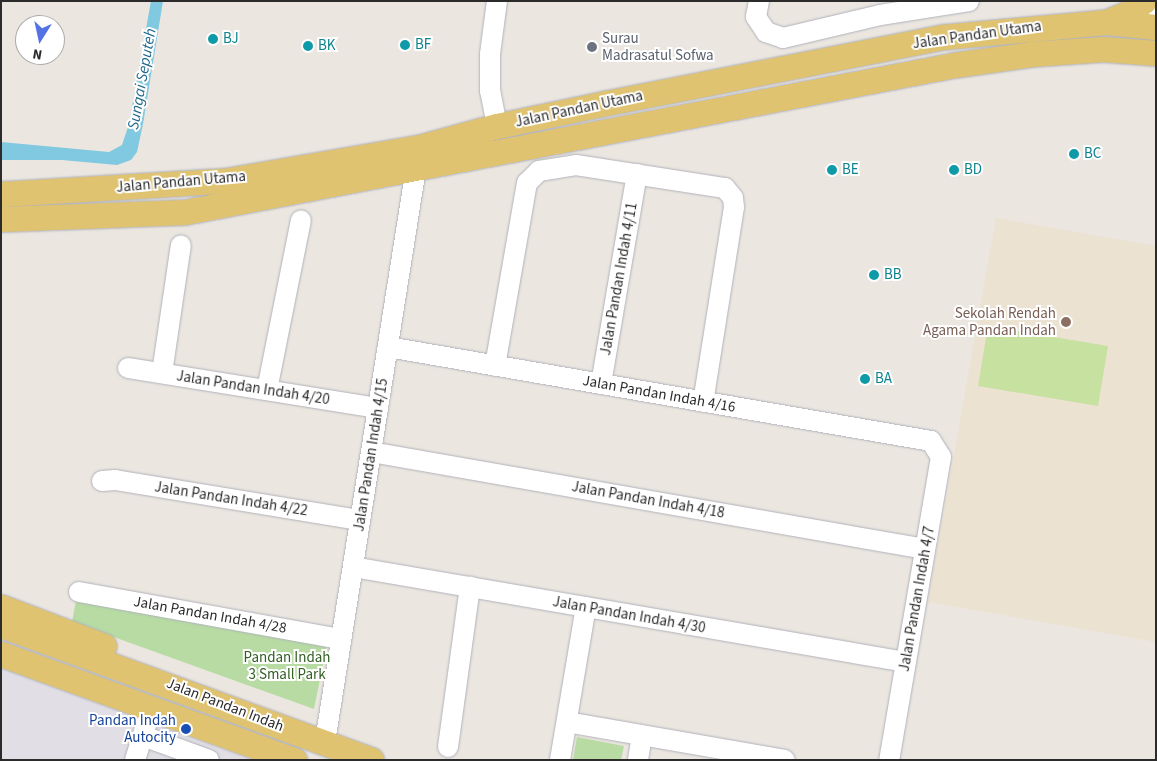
<!DOCTYPE html>
<style>
body{margin:0}
#map{position:relative;width:1157px;height:761px;overflow:hidden;background:#ebe6e0;font-family:"Source Sans 3",sans-serif}
div>[style]{position:absolute}
.industrial>*{inset:0;background:#e1dfe5}
.education>*{inset:0;background:#ebe2d1}
.green>*{inset:0;background:#b7dba3}
.pitch>*{inset:0;background:#c7e1a0}
.water>*{inset:0;background:#80c9e0}
.roads{filter:drop-shadow(0 0 1px #b0b2ba) drop-shadow(0 0 1px #b0b2ba)}
.minor>*{height:20px;margin:-10px;padding:0 10px;transform-origin:10px;border-radius:10px;background:#fff}
.major>*{height:25px;margin:-12.5px;padding:0 12.5px;transform-origin:12.5px;border-radius:12.5px;background:#e0c370}
.dots>*{width:14px;height:14px;translate:-50% -50%;box-sizing:border-box;border:2px solid #fff;border-radius:50%}
span{translate:-50% -50%;white-space:nowrap;text-align:center;line-height:1.15;-webkit-text-stroke:4px #fff;paint-order:stroke}
.street-label{font-size:15px;color:#2b2b2b}
.worship-label{font-size:15px;color:#5b616d}
.left{translate:0 -50%;text-align:left}
.culture-label{font-size:15px;color:#0d838f}
.education-label{font-size:15px;color:#785e54}
.right{translate:-100% -50%;text-align:right}
.park-label{font-size:15px;color:#326024}
.transit-label{font-size:15px;color:#164399}
.water-label{font-size:16px;color:#1f698c;font-style:italic}
.frame{position:absolute;inset:0;border:2px solid #2b2b2b;pointer-events:none}
.north{position:absolute;left:15px;top:15px;width:50px;height:50px;box-sizing:border-box;background:#fff;border:1px solid #aaa;border-radius:50%;rotate:190deg;font-size:14px;font-weight:700;line-height:20px;text-align:center;color:#2b2b2b}
.north::after{content:'';display:block;margin:auto;width:18px;height:22px;background:#5472e4;clip-path:polygon(50% 0,100% 100%,50% 72%,0 100%)}
</style>
<div id="map">
<div class="industrial">
<i style="clip-path:polygon(1px 668px,252px 760px,1px 760px)"></i>
</div>
<div class="education">
<i style="clip-path:polygon(996px 218px,1156px 246px,1156px 642px,928px 602px)"></i>
</div>
<div class="green">
<i style="clip-path:polygon(76px 600px,328px 640px,314px 709px,72px 622px)"></i>
<i style="clip-path:polygon(577px 737px,624px 746px,621px 760px,573px 760px)"></i>
</div>
<div class="pitch">
<i style="clip-path:polygon(988px 326px,1108px 346px,1098px 406px,978px 386px)"></i>
</div>
<div class="water">
<i style="clip-path:polygon(151px 1px,163px 1px,143px 124px,137px 152px,131px 160px,117px 165px,62px 160px,1px 160px,1px 142px,109px 152px,122px 145px,129px 124px)"></i>
</div>
<div class="roads">
<div class="minor">
<i style="left:759px;top:1px;width:16px;rotate:101deg"></i>
<i style="left:756px;top:17px;width:18px;rotate:56deg"></i>
<i style="left:766px;top:32px;width:18px;rotate:19deg"></i>
<i style="left:783px;top:38px;width:100px;rotate:-13.3deg"></i>
<i style="left:880px;top:15px;width:90px;rotate:-8.9deg"></i>
<i style="left:1152px;top:26px;width:18px;rotate:-77deg"></i>
<i style="left:497px;top:126px;width:36px;rotate:-101deg"></i>
<i style="left:490px;top:91px;width:37px;rotate:-90deg"></i>
<i style="left:490px;top:54px;width:53px;rotate:-82.5deg"></i>
<i style="left:388px;top:347px;width:551px;rotate:9.82deg"></i>
<i style="left:931px;top:441px;width:19px;rotate:58deg"></i>
<i style="left:941px;top:457px;width:307px;rotate:99.7deg"></i>
<i style="left:495px;top:366px;width:186px;rotate:-80.1deg"></i>
<i style="left:527px;top:183px;width:17px;rotate:-45deg"></i>
<i style="left:539px;top:171px;width:37px;rotate:-9deg"></i>
<i style="left:576px;top:165px;width:151px;rotate:8.8deg"></i>
<i style="left:725px;top:188px;width:13px;rotate:51deg"></i>
<i style="left:733px;top:198px;width:9px;rotate:84deg"></i>
<i style="left:734px;top:207px;width:197px;rotate:99deg"></i>
<i style="left:128px;top:368px;width:253px;rotate:9.1deg"></i>
<i style="left:162px;top:373px;width:129px;rotate:-81.6deg"></i>
<i style="left:601px;top:384px;width:213px;rotate:-80.3deg"></i>
<i style="left:267px;top:390px;width:173px;rotate:-78.7deg"></i>
<i style="left:371px;top:452px;width:562px;rotate:9.93deg"></i>
<i style="left:102px;top:481px;width:13px;rotate:-4deg"></i>
<i style="left:115px;top:480px;width:248px;rotate:9.3deg"></i>
<i style="left:353px;top:567px;width:561px;rotate:9.75deg"></i>
<i style="left:79px;top:592px;width:266px;rotate:10.2deg"></i>
<i style="left:567px;top:722px;width:221px;rotate:9.9deg"></i>
<i style="left:143px;top:736px;width:70px;rotate:20deg"></i>
<i style="left:325px;top:742px;width:581px;rotate:-80.99deg"></i>
<i style="left:448px;top:747px;width:162px;rotate:-82.2deg"></i>
<i style="left:135px;top:760px;width:53px;rotate:-72.6deg"></i>
<i style="left:560px;top:760px;width:155px;rotate:-80.4deg"></i>
<i style="left:638px;top:760px;width:25px;rotate:-81deg"></i>
</div>
<div class="major">
<i style="left:1106px;top:22px;width:22px;rotate:-22deg"></i>
<i style="left:1126px;top:14px;width:22px;rotate:-36deg"></i>
<i style="left:1px;top:194px;width:222px;rotate:-3.4deg"></i>
<i style="left:223px;top:181px;width:200px;rotate:-9.8deg"></i>
<i style="left:420px;top:147px;width:80px;rotate:-15.3deg"></i>
<i style="left:497px;top:126px;width:111px;rotate:-11.9deg"></i>
<i style="left:606px;top:103px;width:342px;rotate:-11.1deg"></i>
<i style="left:942px;top:37px;width:165px;rotate:-5.2deg"></i>
<i style="left:1106px;top:22px;width:50px;rotate:5.7deg"></i>
<i style="left:1px;top:219px;width:184px;rotate:-2.2deg"></i>
<i style="left:185px;top:212px;width:783px;rotate:-10.82deg"></i>
<i style="left:954px;top:65px;width:78px;rotate:-8.1deg"></i>
<i style="left:1031px;top:54px;width:72px;rotate:-4deg"></i>
<i style="left:1103px;top:49px;width:53px;rotate:4.3deg"></i>
<i style="left:1px;top:607px;width:110px;rotate:20.7deg"></i>
<i style="left:1px;top:625px;width:394px;rotate:20deg"></i>
<i style="left:1px;top:654px;width:312px;rotate:19.9deg"></i>
</div>
</div>
<div class="dots">
<i style="left:213px;top:39px;background:#0f9aa8"></i>
<i style="left:405px;top:45px;background:#0f9aa8"></i>
<i style="left:308px;top:46px;background:#0f9aa8"></i>
<i style="left:592px;top:47px;background:#6b7280"></i>
<i style="left:1074px;top:154px;background:#0f9aa8"></i>
<i style="left:832px;top:170px;background:#0f9aa8"></i>
<i style="left:954px;top:170px;background:#0f9aa8"></i>
<i style="left:874px;top:275px;background:#0f9aa8"></i>
<i style="left:1066px;top:322px;background:#8d6e63"></i>
<i style="left:865px;top:379px;background:#0f9aa8"></i>
<i style="left:186px;top:729px;background:#1a4fb4"></i>
</div>
<div class="street-label">
<span style="left:977px;top:35px;rotate:-8deg">Jalan Pandan Utama</span>
<span style="left:579px;top:109px;rotate:-12deg">Jalan Pandan Utama</span>
<span style="left:181px;top:182px;rotate:-5deg">Jalan Pandan Utama</span>
<span style="left:619px;top:279px;rotate:-80deg">Jalan Pandan Indah 4/11</span>
<span style="left:253px;top:388px;rotate:9deg">Jalan Pandan Indah 4/20</span>
<span style="left:659px;top:394px;rotate:10deg">Jalan Pandan Indah 4/16</span>
<span style="left:371px;top:455px;rotate:-81deg">Jalan Pandan Indah 4/15</span>
<span style="left:231px;top:499px;rotate:9deg">Jalan Pandan Indah 4/22</span>
<span style="left:648px;top:500px;rotate:10deg">Jalan Pandan Indah 4/18</span>
<span style="left:917px;top:599px;rotate:-80deg">Jalan Pandan Indah 4/7</span>
<span style="left:210px;top:615px;rotate:10deg">Jalan Pandan Indah 4/28</span>
<span style="left:629px;top:615px;rotate:10deg">Jalan Pandan Indah 4/30</span>
<span style="left:225px;top:705px;rotate:21deg">Jalan Pandan Indah</span>
</div>
<div class="worship-label">
<span class="left" style="left:602px;top:47px">Surau<br>Madrasatul Sofwa</span>
</div>
<div class="culture-label">
<span class="left" style="left:223px;top:39px">BJ</span>
<span class="left" style="left:415px;top:45px">BF</span>
<span class="left" style="left:318px;top:46px">BK</span>
<span class="left" style="left:1084px;top:154px">BC</span>
<span class="left" style="left:842px;top:170px">BE</span>
<span class="left" style="left:964px;top:170px">BD</span>
<span class="left" style="left:884px;top:275px">BB</span>
<span class="left" style="left:875px;top:379px">BA</span>
</div>
<div class="education-label">
<span class="right" style="left:1056px;top:322px">Sekolah Rendah<br>Agama Pandan Indah</span>
</div>
<div class="park-label">
<span style="left:287px;top:666px">Pandan Indah<br>3 Small Park</span>
</div>
<div class="transit-label">
<span class="right" style="left:176px;top:729px">Pandan Indah<br>Autocity</span>
</div>
<div class="water-label">
<span style="left:142px;top:79px;rotate:-80deg">Sungai Seputeh</span>
</div>
<div class="frame"></div>
<div class="north">N</div>
</div>
